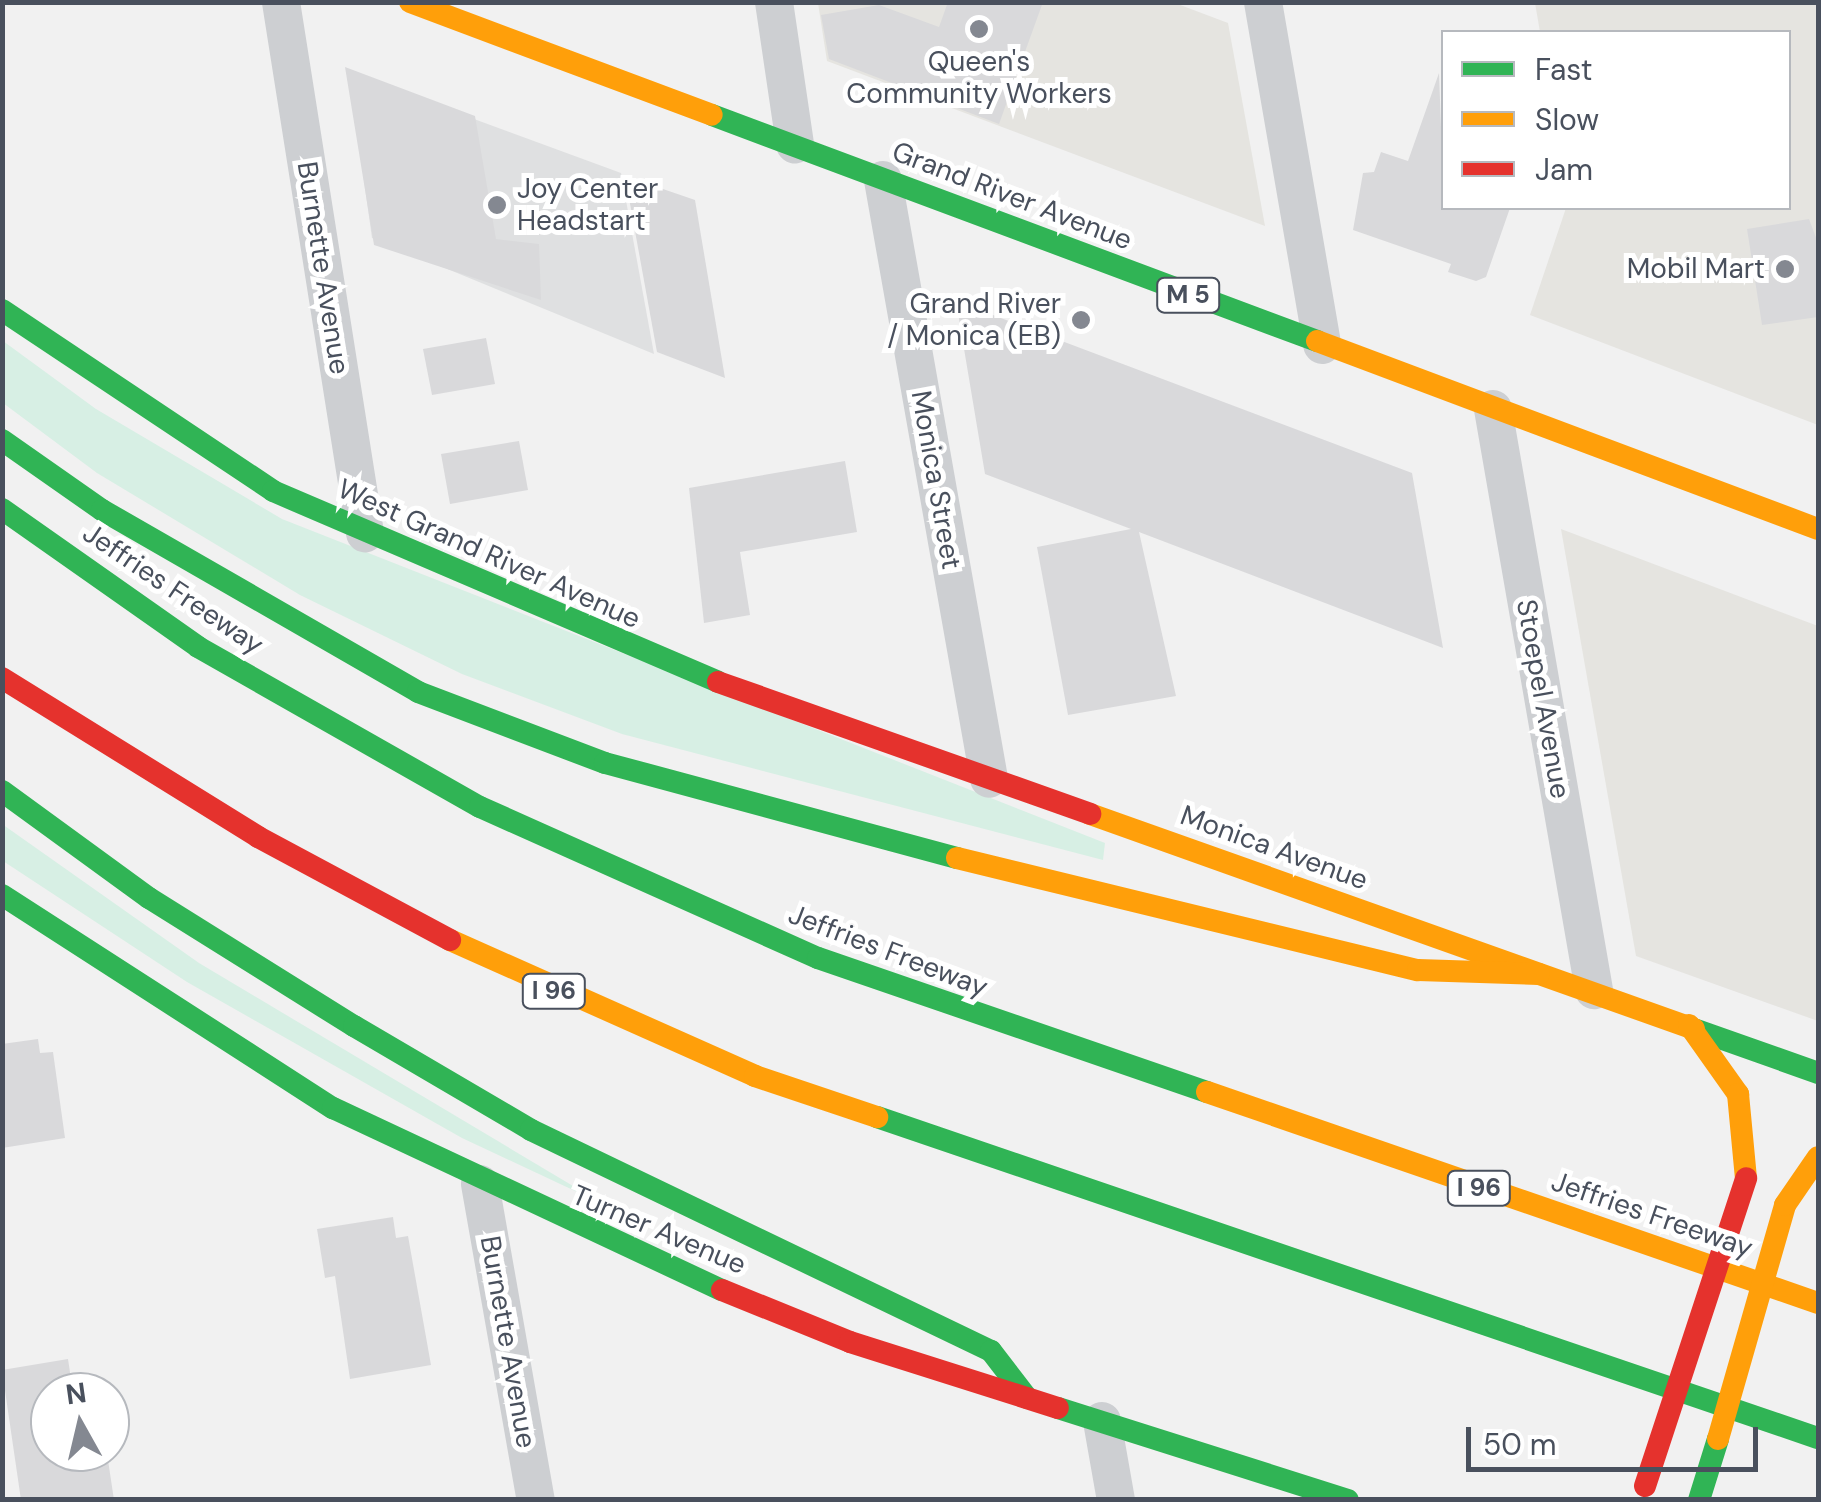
<!DOCTYPE html>
<style>
body{margin:0}
#map{position:relative;width:1821px;height:1502px;overflow:hidden;background:#f1f1f1;font-family:"DM Sans",sans-serif}
div>[style]{position:absolute}
.commercial>*{inset:0;background:#e5e4e0}
.education>*{inset:0;background:#dfe0e1}
.green>*{inset:0;background:#d7efe4}
.building>*{inset:0;background:#d9d9db}
.street>*{height:38px;margin:-19px;padding:0 19px;transform-origin:19px;border-radius:19px;background:#cdcfd2}
.fast>*{height:22px;margin:-11px;padding:0 11px;transform-origin:11px;border-radius:11px;background:#30b455}
.slow>*{height:22px;margin:-11px;padding:0 11px;transform-origin:11px;border-radius:11px;background:#ff9f0a}
.jam>*{height:22px;margin:-11px;padding:0 11px;transform-origin:11px;border-radius:11px;background:#e5322d}
.slow-bridge>*{height:22px;margin:-11px;padding:0 11px;transform-origin:11px;border-radius:11px;background:#ff9f0a}
.jam-bridge>*{height:22px;margin:-11px;padding:0 11px;transform-origin:11px;border-radius:11px;background:#e5322d}
.dots>*{width:28px;height:28px;translate:-50% -50%;box-sizing:border-box;border:5px solid #fff;border-radius:50%}
span{translate:-50% -50%;white-space:nowrap;text-align:center;line-height:1.15;-webkit-text-stroke:10px #fff;paint-order:stroke}
.shield-label span{padding:2px 8px;background:#fff;border:2px solid;border-radius:8px;-webkit-text-stroke-width:0}
.shield-label{font-size:25px;color:#49505d;font-weight:700}
.poi-label{font-size:28px;color:#49505d}
.left{translate:0 -50%;text-align:left}
.right{translate:-100% -50%;text-align:right}
.street-label{font-size:28px;color:#49505d}
.frame{position:absolute;inset:0;border:5px solid #49505d;pointer-events:none}
.legend{position:absolute;left:1441px;top:30px;width:350px;height:180px;box-sizing:border-box;background:#fff;border:2px solid #b6b9be;margin:0;padding:12px 18px;list-style:none;font-size:30px;color:#49505d}
.legend li{display:flex;align-items:center;gap:20px;height:50px}
.legend b{width:50px;border:2px solid #b6b9be}
.north{position:absolute;left:30px;top:1372px;width:100px;height:100px;box-sizing:border-box;background:#fff;border:2px solid #b6b9be;border-radius:50%;rotate:352deg;font-size:28px;font-weight:700;line-height:40px;text-align:center;color:#49505d}
.north::after{content:'';display:block;margin:auto;width:35px;height:45px;background:#848891;clip-path:polygon(50% 0,100% 100%,50% 72%,0 100%)}
.scale{position:absolute;left:1466px;top:1427px;width:292px;height:45px;box-sizing:border-box;border:5px solid #49505d;border-top:0;padding-left:12px;font-size:30px;line-height:35px;white-space:nowrap;color:#49505d;-webkit-text-stroke:8px #fff;paint-order:stroke}
</style>
<div id="map">
<div class="commercial">
<i style="clip-path:polygon(818px 3px,1175px 3px,1228px 23px,1265px 226px,827px 61px)"></i>
<i style="clip-path:polygon(1535px 3px,1818px 3px,1818px 425px,1530px 315px,1566px 208px,1788px 208px,1788px 32px,1540px 32px)"></i>
<i style="clip-path:polygon(1561px 529px,1818px 626px,1818px 1021px,1636px 956px)"></i>
</div>
<div class="education">
<i style="clip-path:polygon(349px 73px,621px 173px,654px 354px,372px 238px)"></i>
</div>
<div class="green">
<i style="clip-path:polygon(3px 341px,96px 409px,282px 519px,1105px 843px,1103px 860px,622px 734px,462px 674px,300px 595px,97px 473px,3px 403px)"></i>
<i style="clip-path:polygon(2px 824px,199px 963px,605px 1205px,462px 1138px,187px 982px,3px 861px)"></i>
</div>
<div class="building">
<i style="clip-path:polygon(948px 2px,1043px 2px,999px 124px,829px 59px,821px 15px,879px 5px,939px 27px)"></i>
<i style="clip-path:polygon(345px 67px,475px 116px,496px 239px,539px 244px,541px 300px,374px 245px)"></i>
<i style="clip-path:polygon(1439px 73px,1444px 208px,1510px 208px,1486px 277px,1476px 281px,1448px 272px,1451px 264px,1353px 230px,1363px 173px,1374px 172px,1381px 152px,1408px 161px)"></i>
<i style="clip-path:polygon(625px 176px,695px 200px,725px 378px,657px 352px)"></i>
<i style="clip-path:polygon(1809px 219px,1818px 243px,1818px 317px,1762px 325px,1747px 229px)"></i>
<i style="clip-path:polygon(956px 301px,1412px 473px,1443px 648px,1139px 532px,1176px 696px,1068px 715px,1037px 547px,1131px 529px,985px 474px)"></i>
<i style="clip-path:polygon(486px 338px,495px 384px,432px 395px,423px 349px)"></i>
<i style="clip-path:polygon(519px 441px,528px 490px,450px 504px,441px 454px)"></i>
<i style="clip-path:polygon(845px 461px,857px 532px,740px 552px,750px 615px,704px 623px,689px 488px)"></i>
<i style="clip-path:polygon(38px 1039px,40px 1053px,53px 1052px,65px 1138px,2px 1148px,2px 1044px)"></i>
<i style="clip-path:polygon(393px 1217px,396px 1238px,408px 1236px,431px 1365px,350px 1379px,335px 1276px,325px 1278px,317px 1229px)"></i>
<i style="clip-path:polygon(68px 1359px,73px 1392px,50px 1392px,50px 1452px,85px 1452px,87px 1463px,108px 1460px,114px 1500px,21px 1500px,2px 1370px)"></i>
</div>
<div class="street">
<i style="left:281px;top:2px;width:538px;rotate:81.01deg"></i>
<i style="left:774px;top:2px;width:144px;rotate:81.6deg"></i>
<i style="left:1263px;top:2px;width:348px;rotate:80.2deg"></i>
<i style="left:883px;top:180px;width:608px;rotate:79.96deg"></i>
<i style="left:1493px;top:409px;width:590px;rotate:80.14deg"></i>
<i style="left:480px;top:1184px;width:321px;rotate:80deg"></i>
<i style="left:1102px;top:1421px;width:80px;rotate:80deg"></i>
</div>
<div class="fast">
<i style="left:712px;top:115px;width:646px;rotate:20.48deg"></i>
<i style="left:2px;top:310px;width:326px;rotate:33.7deg"></i>
<i style="left:273px;top:491px;width:484px;rotate:23.2deg"></i>
<i style="left:2px;top:440px;width:122px;rotate:35deg"></i>
<i style="left:102px;top:510px;width:365px;rotate:29.9deg"></i>
<i style="left:418px;top:692px;width:200px;rotate:20.8deg"></i>
<i style="left:605px;top:763px;width:365px;rotate:15.1deg"></i>
<i style="left:2px;top:509px;width:240px;rotate:35.1deg"></i>
<i style="left:198px;top:647px;width:324px;rotate:29.6deg"></i>
<i style="left:480px;top:807px;width:370px;rotate:24.1deg"></i>
<i style="left:818px;top:958px;width:411px;rotate:19deg"></i>
<i style="left:2px;top:791px;width:182px;rotate:36.1deg"></i>
<i style="left:149px;top:898px;width:242px;rotate:32deg"></i>
<i style="left:354px;top:1026px;width:205px;rotate:30.4deg"></i>
<i style="left:531px;top:1130px;width:510px;rotate:25.66deg"></i>
<i style="left:991px;top:1351px;width:59px;rotate:52.5deg"></i>
<i style="left:2px;top:895px;width:394px;rotate:32.8deg"></i>
<i style="left:333px;top:1108px;width:429px;rotate:25.1deg"></i>
<i style="left:1694px;top:1029px;width:132px;rotate:19.5deg"></i>
<i style="left:877px;top:1117px;width:994px;rotate:18.84deg"></i>
<i style="left:1058px;top:1408px;width:304px;rotate:17.6deg"></i>
<i style="left:1699px;top:1500px;width:64px;rotate:-72.7deg"></i>
</div>
<div class="slow">
<i style="left:410px;top:2px;width:322px;rotate:20.5deg"></i>
<i style="left:1317px;top:341px;width:535px;rotate:20.57deg"></i>
<i style="left:1090px;top:814px;width:641px;rotate:19.59deg"></i>
<i style="left:957px;top:858px;width:474px;rotate:13.7deg"></i>
<i style="left:1418px;top:970px;width:121px;rotate:1.9deg"></i>
<i style="left:450px;top:940px;width:334px;rotate:24deg"></i>
<i style="left:755px;top:1076px;width:129px;rotate:18.6deg"></i>
<i style="left:1689px;top:1025px;width:85px;rotate:54.6deg"></i>
<i style="left:1738px;top:1094px;width:84px;rotate:84.6deg"></i>
<i style="left:1207px;top:1092px;width:646px;rotate:19.05deg"></i>
</div>
<div class="jam">
<i style="left:2px;top:678px;width:301px;rotate:31.8deg"></i>
<i style="left:258px;top:837px;width:218px;rotate:28.2deg"></i>
<i style="left:718px;top:682px;width:395px;rotate:19.5deg"></i>
<i style="left:722px;top:1290px;width:138px;rotate:22.1deg"></i>
<i style="left:850px;top:1342px;width:218px;rotate:17.6deg"></i>
</div>
<div class="slow-bridge">
<i style="left:1718px;top:1439px;width:243px;rotate:-74deg"></i>
<i style="left:1785px;top:1205px;width:58px;rotate:-55.5deg"></i>
</div>
<div class="jam-bridge">
<i style="left:1645px;top:1486px;width:324px;rotate:-71.8deg"></i>
</div>
<div class="dots">
<i style="left:979px;top:29px;background:#848891"></i>
<i style="left:497px;top:205px;background:#848891"></i>
<i style="left:1785px;top:269px;background:#848891"></i>
<i style="left:1081px;top:320px;background:#848891"></i>
</div>
<div class="shield-label">
<span style="left:1188px;top:295px">M 5</span>
<span style="left:554px;top:991px">I 96</span>
<span style="left:1479px;top:1188px">I 96</span>
</div>
<div class="poi-label">
<span style="left:979px;top:78px">Queen's<br>Community Workers</span>
<span class="left" style="left:517px;top:205px">Joy Center<br>Headstart</span>
<span class="right" style="left:1765px;top:269px">Mobil Mart</span>
<span class="right" style="left:1061px;top:320px">Grand River<br>/ Monica (EB)</span>
</div>
<div class="street-label">
<span style="left:1012px;top:196px;rotate:21deg">Grand River Avenue</span>
<span style="left:323px;top:268px;rotate:81deg">Burnette Avenue</span>
<span style="left:936px;top:480px;rotate:80deg">Monica Street</span>
<span style="left:489px;top:554px;rotate:24deg">West Grand River Avenue</span>
<span style="left:173px;top:589px;rotate:34deg">Jeffries Freeway</span>
<span style="left:1543px;top:699px;rotate:80deg">Stoepel Avenue</span>
<span style="left:1274px;top:848px;rotate:20deg">Monica Avenue</span>
<span style="left:888px;top:951px;rotate:21deg">Jeffries Freeway</span>
<span style="left:1652px;top:1215px;rotate:19deg">Jeffries Freeway</span>
<span style="left:659px;top:1230px;rotate:23deg">Turner Avenue</span>
<span style="left:508px;top:1342px;rotate:80deg">Burnette Avenue</span>
</div>
<div class="frame"></div>
<ul class="legend">
<li><b style="height:12px;background:#30b455"></b>Fast</li>
<li><b style="height:12px;background:#ff9f0a"></b>Slow</li>
<li><b style="height:12px;background:#e5322d"></b>Jam</li>
</ul>
<div class="north">N</div>
<div class="scale">50 m</div>
</div>
